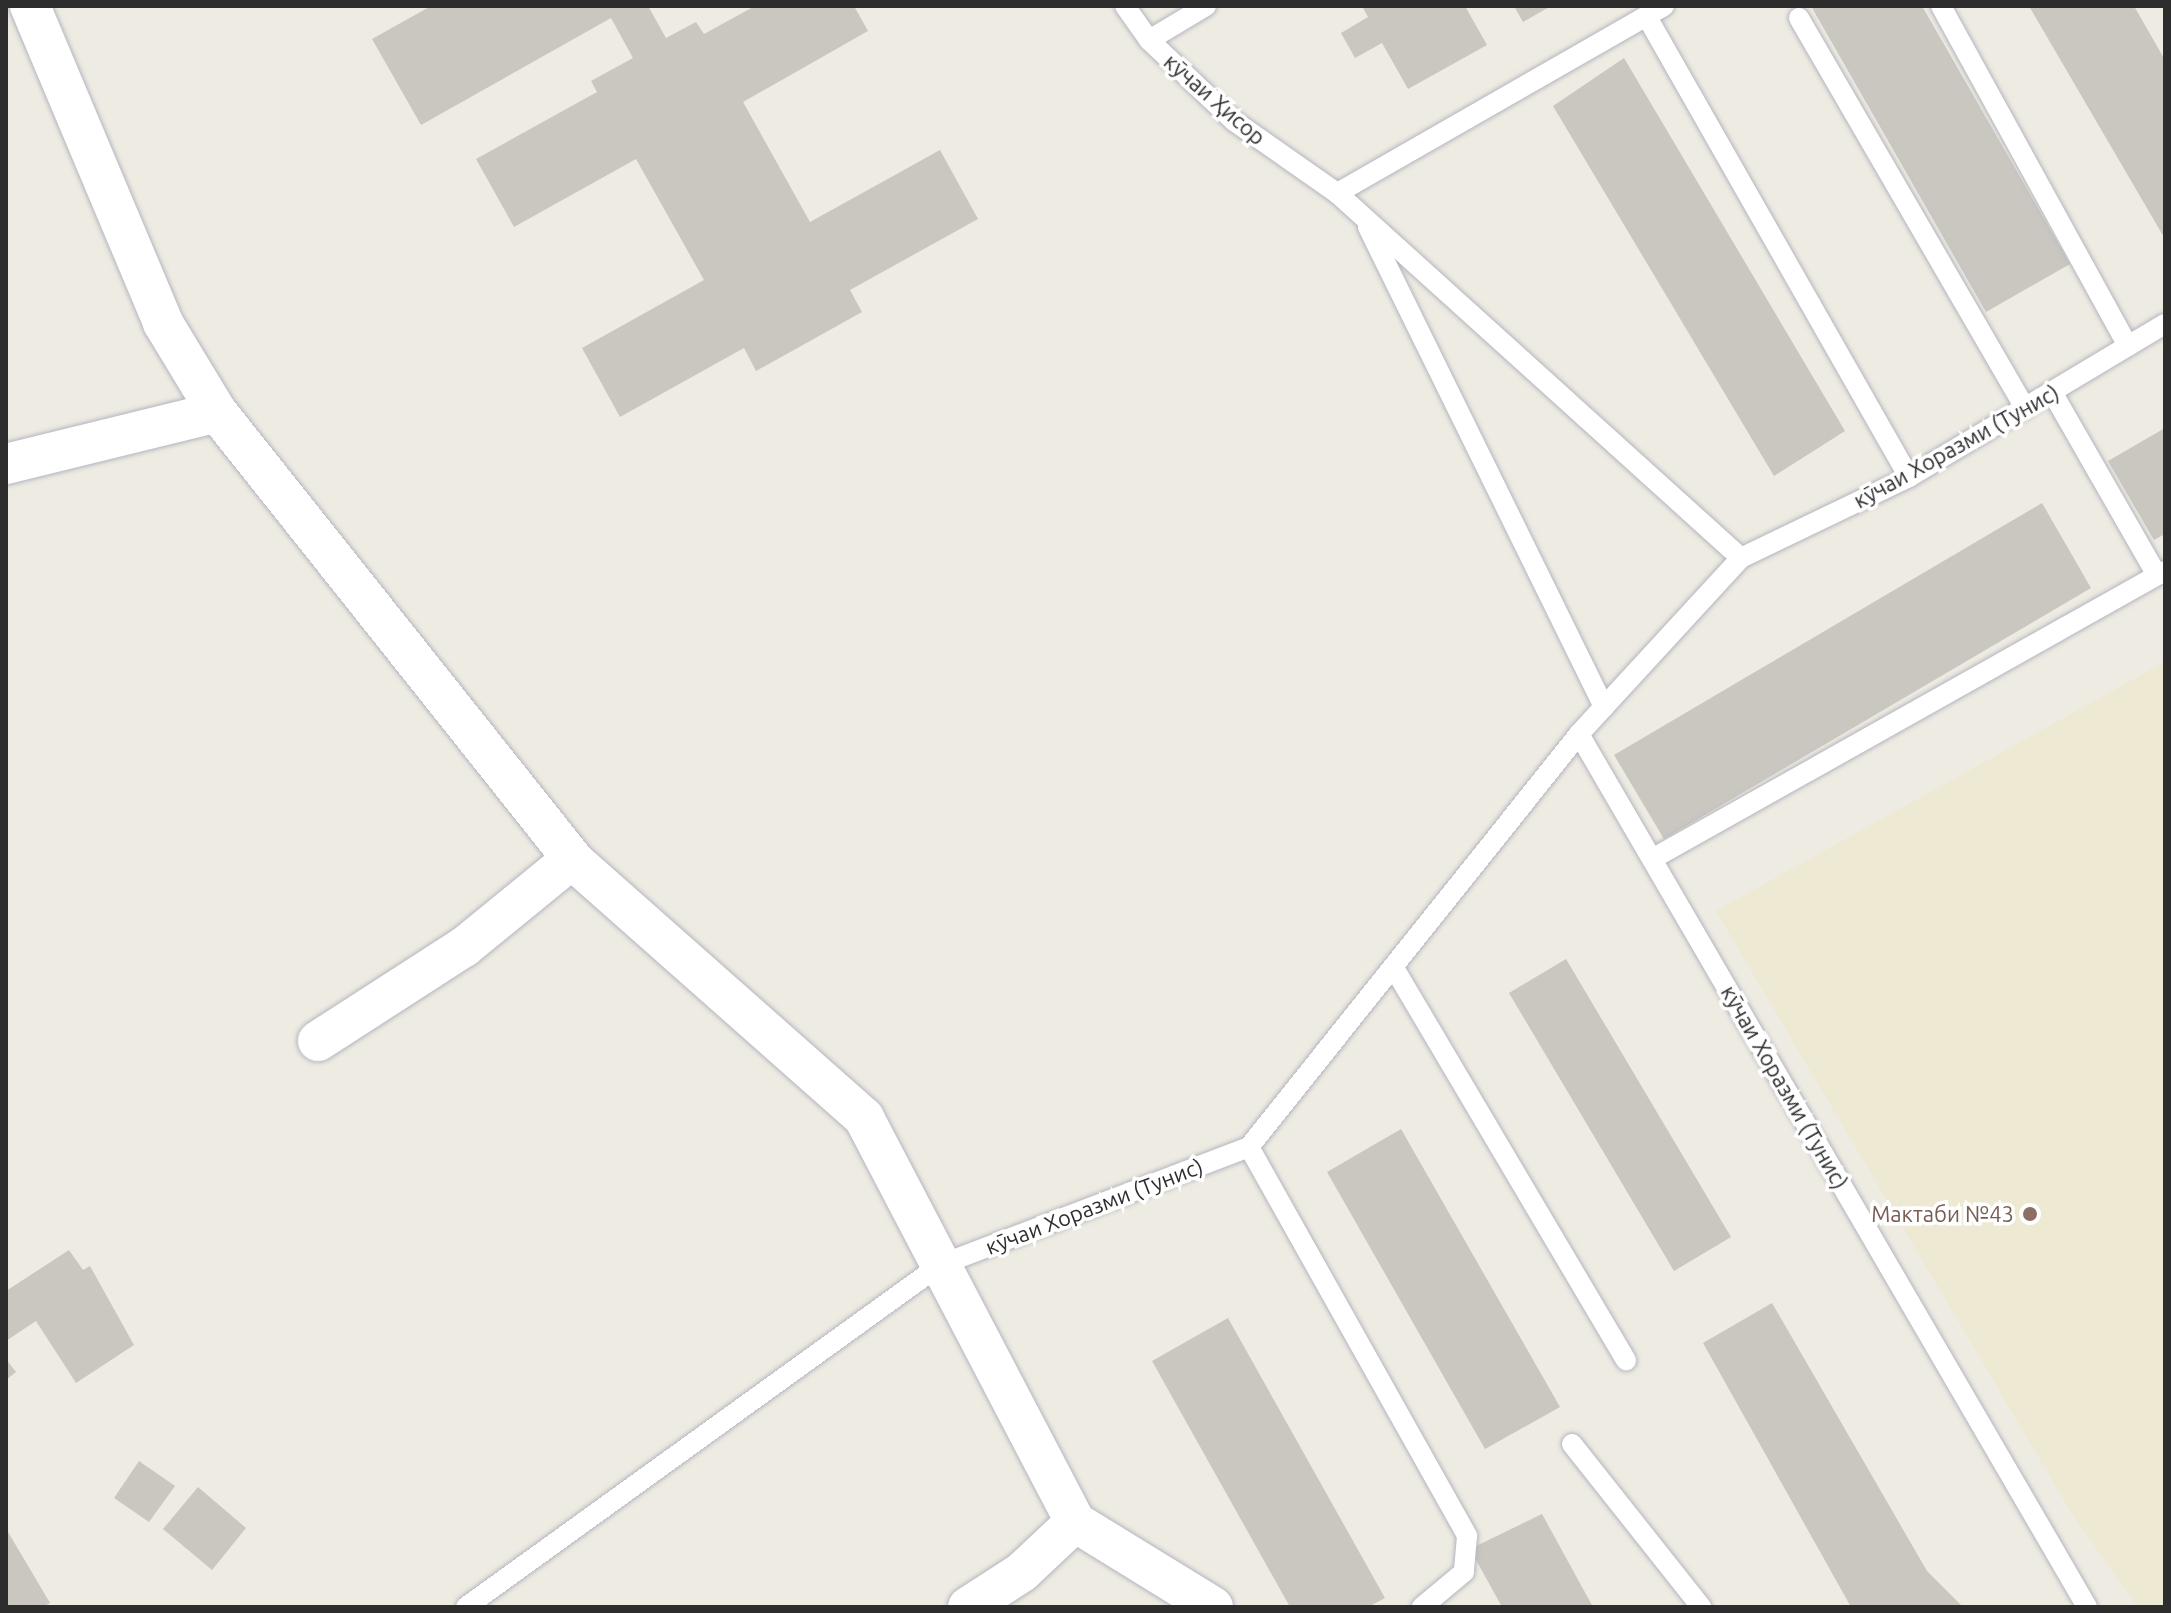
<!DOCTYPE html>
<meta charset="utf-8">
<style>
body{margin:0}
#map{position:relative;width:2171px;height:1613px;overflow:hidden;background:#edebe2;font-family:Ubuntu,sans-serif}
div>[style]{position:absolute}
.education>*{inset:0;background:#ede9d3}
.building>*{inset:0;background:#c9c7c0}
.roads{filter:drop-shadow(0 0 2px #b5b5bf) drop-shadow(0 0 2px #b5b5bf)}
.service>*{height:20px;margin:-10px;padding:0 10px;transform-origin:10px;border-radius:10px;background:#fff}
.minor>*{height:40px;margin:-20px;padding:0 20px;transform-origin:20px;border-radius:20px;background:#fff}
.dots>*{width:22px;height:22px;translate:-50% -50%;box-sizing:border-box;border:4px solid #fff;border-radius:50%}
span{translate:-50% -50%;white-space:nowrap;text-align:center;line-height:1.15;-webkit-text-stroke:7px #fff;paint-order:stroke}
.street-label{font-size:22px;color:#2d2d2d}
.education-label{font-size:22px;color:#785e54}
.right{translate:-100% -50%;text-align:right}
.frame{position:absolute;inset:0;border:8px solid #2d2d2d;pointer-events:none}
</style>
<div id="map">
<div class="education">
<i style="clip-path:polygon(2165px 662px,2165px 1607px,2138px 1607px,2074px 1517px,1716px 911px)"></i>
</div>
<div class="building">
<i style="clip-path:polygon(431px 6px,648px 6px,666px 38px,696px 22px,704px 34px,755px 6px,854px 6px,868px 31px,743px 102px,810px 222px,940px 150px,978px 219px,850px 290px,862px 312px,756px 371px,744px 348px,620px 417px,582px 348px,704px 280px,636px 159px,514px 227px,476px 159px,597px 92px,591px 81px,633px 58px,611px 18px,421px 125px,372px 39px)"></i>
<i style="clip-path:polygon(1362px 6px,1465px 6px,1487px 45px,1408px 89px,1382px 43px,1355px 58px,1341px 33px,1368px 17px)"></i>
<i style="clip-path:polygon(1514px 6px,1551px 6px,1523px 22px)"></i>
<i style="clip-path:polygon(1811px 6px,1922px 6px,2070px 264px,1986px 312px)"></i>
<i style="clip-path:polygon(2029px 6px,2134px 6px,2165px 60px,2165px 239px)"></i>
<i style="clip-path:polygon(1624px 58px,1845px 431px,1774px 476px,1553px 106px)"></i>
<i style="clip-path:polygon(2165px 428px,2165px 534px,2154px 540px,2108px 461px)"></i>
<i style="clip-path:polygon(2042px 503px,2091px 588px,1664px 839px,1614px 755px)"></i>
<i style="clip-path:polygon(1566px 959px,1731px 1237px,1674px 1271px,1509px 993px)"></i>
<i style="clip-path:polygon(1401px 1129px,1560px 1407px,1485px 1449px,1327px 1172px)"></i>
<i style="clip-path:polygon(69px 1250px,83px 1270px,90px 1266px,134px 1345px,76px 1383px,36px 1321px,6px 1341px,6px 1291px)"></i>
<i style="clip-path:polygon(1772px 1303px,1927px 1571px,1963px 1607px,1851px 1607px,1703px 1343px)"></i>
<i style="clip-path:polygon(1228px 1318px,1385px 1598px,1368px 1607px,1290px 1607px,1152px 1361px)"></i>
<i style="clip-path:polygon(6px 1359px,16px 1372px,6px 1380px)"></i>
<i style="clip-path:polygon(139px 1461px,175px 1486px,149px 1522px,114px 1498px)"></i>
<i style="clip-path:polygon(198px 1487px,246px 1528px,212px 1570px,163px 1529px)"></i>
<i style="clip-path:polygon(1542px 1514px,1593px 1607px,1502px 1607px,1470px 1549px)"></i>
<i style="clip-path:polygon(8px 1532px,50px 1603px,43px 1607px,6px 1607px)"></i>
</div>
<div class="roads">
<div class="service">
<i style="left:1125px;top:6px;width:42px;rotate:54.8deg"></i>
<i style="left:1206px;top:6px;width:66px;rotate:149.2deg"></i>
<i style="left:1149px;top:40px;width:117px;rotate:43.6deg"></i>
<i style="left:1234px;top:121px;width:126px;rotate:35deg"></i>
<i style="left:1664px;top:6px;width:377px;rotate:150.2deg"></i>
<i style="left:1337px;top:193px;width:544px;rotate:42.1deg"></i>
<i style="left:1941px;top:6px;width:388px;rotate:61.2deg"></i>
<i style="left:1647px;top:17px;width:529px;rotate:60.34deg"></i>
<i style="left:1799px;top:18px;width:451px;rotate:59.9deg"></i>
<i style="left:1368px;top:227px;width:535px;rotate:63.82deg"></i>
<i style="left:2052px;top:392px;width:211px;rotate:60.2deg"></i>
<i style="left:1579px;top:734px;width:1010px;rotate:59.8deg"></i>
<i style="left:1652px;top:859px;width:588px;rotate:-29.31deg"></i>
<i style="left:1394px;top:968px;width:456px;rotate:59.4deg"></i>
<i style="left:1249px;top:1147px;width:446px;rotate:60.7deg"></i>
<i style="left:1467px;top:1536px;width:36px;rotate:95deg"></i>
<i style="left:1464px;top:1572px;width:55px;rotate:140.2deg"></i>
<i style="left:1572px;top:1444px;width:208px;rotate:51.6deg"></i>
<i style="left:466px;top:1607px;width:584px;rotate:-35.81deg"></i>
<i style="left:940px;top:1265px;width:331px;rotate:-20.9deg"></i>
<i style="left:1249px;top:1147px;width:529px;rotate:-51.37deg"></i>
<i style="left:1579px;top:734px;width:239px;rotate:-47.4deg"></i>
<i style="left:1741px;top:558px;width:187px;rotate:-25.7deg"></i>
<i style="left:1909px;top:477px;width:298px;rotate:-30.9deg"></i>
</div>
<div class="minor">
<i style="left:30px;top:6px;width:344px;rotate:67.2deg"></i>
<i style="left:163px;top:323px;width:104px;rotate:58.8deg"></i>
<i style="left:217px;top:412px;width:575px;rotate:51.5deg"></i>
<i style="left:575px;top:862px;width:386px;rotate:41.5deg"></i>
<i style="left:864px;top:1118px;width:456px;rotate:62.4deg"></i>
<i style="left:1075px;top:1522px;width:162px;rotate:31.6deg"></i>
<i style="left:6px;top:464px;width:217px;rotate:-13.8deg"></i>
<i style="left:318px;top:1041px;width:174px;rotate:-32.8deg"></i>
<i style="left:464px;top:947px;width:139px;rotate:-39.2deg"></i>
<i style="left:968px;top:1607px;width:64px;rotate:-32.9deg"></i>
<i style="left:1022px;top:1572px;width:73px;rotate:-43.3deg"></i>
</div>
</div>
<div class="dots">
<i style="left:2030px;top:1214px;background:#8d6e63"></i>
</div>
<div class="street-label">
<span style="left:1215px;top:99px;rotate:41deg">кӯчаи Ҳисор</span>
<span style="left:1956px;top:446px;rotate:-29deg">кӯчаи Хоразми (Тунис)</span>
<span style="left:1785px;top:1087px;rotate:60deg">кӯчаи Хоразми (Тунис)</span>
<span style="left:1094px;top:1206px;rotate:-21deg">кӯчаи Хоразми (Тунис)</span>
</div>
<div class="education-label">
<span class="right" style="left:2014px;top:1214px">Мактаби №43</span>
</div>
<div class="frame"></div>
</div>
